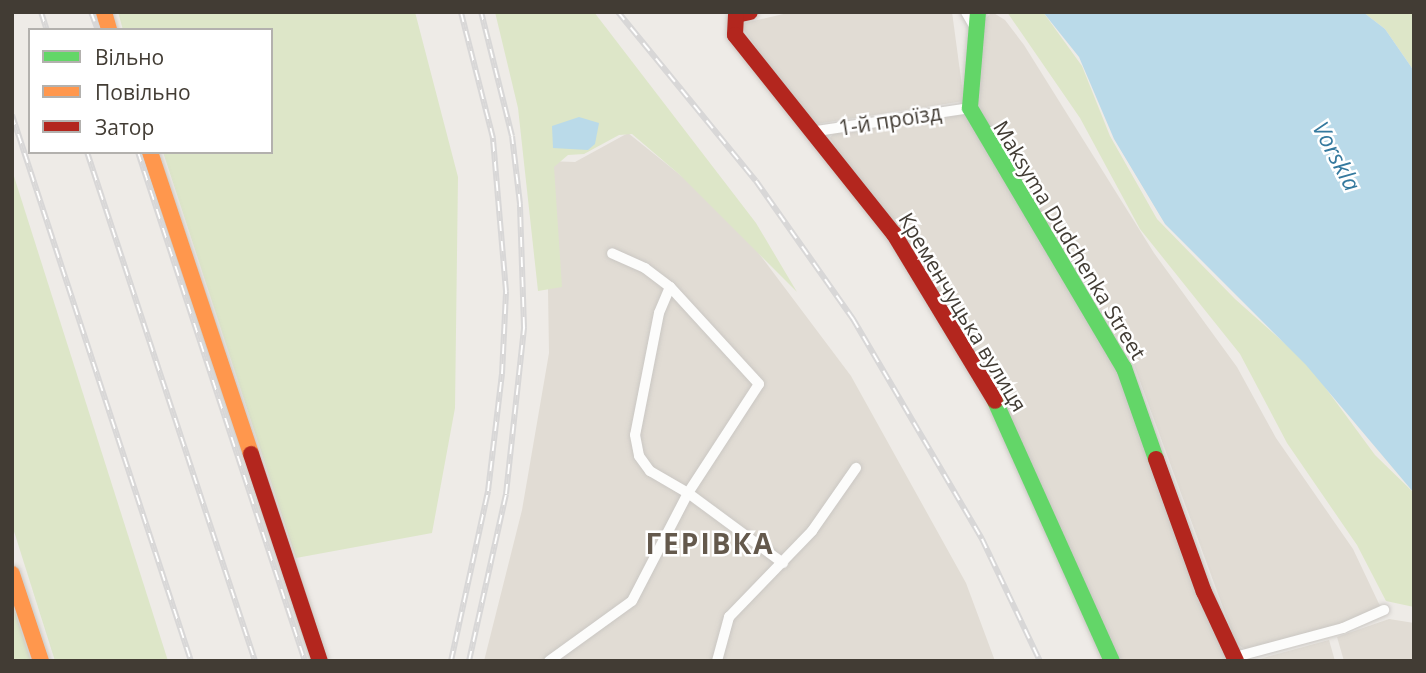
<!DOCTYPE html>
<meta charset="utf-8">
<style>
body{margin:0}
#map{position:relative;width:1426px;height:673px;overflow:hidden;background:#eeebe7;font-family:"Open Sans",sans-serif}
div>[style]{position:absolute}
.residential>*{inset:0;background:#e1dcd4}
.green>*{inset:0;background:#dde6c8}
.water>*{inset:0;background:#badae9}
.roads{filter:drop-shadow(0 0 2px #cac7c3) drop-shadow(0 0 2px #cac7c3)}
.street>*{height:10px;margin:-5px;padding:0 5px;transform-origin:5px;border-radius:5px;background:#fcfcfb}
.fast>*{height:16px;margin:-8px;padding:0 8px;transform-origin:8px;border-radius:8px;background:#63d668}
.slow>*{height:16px;margin:-8px;padding:0 8px;transform-origin:8px;border-radius:8px;background:#ff974d}
.jam>*{height:16px;margin:-8px;padding:0 8px;transform-origin:8px;border-radius:8px;background:#b3261e}
.rail>*{height:6px;margin-top:-3px;transform-origin:0;background:repeating-linear-gradient(90deg,#fff 0 10px,#d8d7d7 0 20px);box-sizing:border-box;border-block:2px solid #d8d7d7}
span{translate:-50% -50%;white-space:nowrap;text-align:center;line-height:1.15;-webkit-text-stroke:5px #fff;paint-order:stroke}
.street-label{font-size:21px;color:#423c34}
.water-label{font-size:23px;color:#34799e;font-style:italic}
.district-label{font-size:28px;color:#64594c;font-weight:700;letter-spacing:2px}
.frame{position:absolute;inset:0;border:14px solid #423c34;pointer-events:none}
.legend{position:absolute;left:28px;top:28px;width:245px;height:126px;box-sizing:border-box;background:#fff;border:2px solid #b3b1ae;margin:0;padding:9px 12px;list-style:none;font-size:21px;color:#423c34}
.legend li{display:flex;align-items:center;gap:14px;height:35px}
.legend b{width:35px;border:2px solid #b3b1ae}
</style>
<div id="map">
<div class="residential">
<i style="clip-path:polygon(792px 12px,952px 12px,964px 101px,809px 125px,740px 24px)"></i>
<i style="clip-path:polygon(992px 12px,1005px 20px,1024px 45px,1154px 253px,1237px 367px,1276px 438px,1353px 549px,1381px 608px,1348px 622px,1246px 650px,1236px 643px,1134px 365px,981px 112px,976px 98px,985px 19px)"></i>
<i style="clip-path:polygon(968px 114px,1122px 369px,1234px 661px,1115px 661px,1027px 462px,830px 138px,835px 131px)"></i>
<i style="clip-path:polygon(628px 133px,730px 215px,851px 376px,966px 583px,995px 661px,484px 661px,522px 510px,549px 353px,546px 161px,575px 162px)"></i>
<i style="clip-path:polygon(1389px 619px,1414px 623px,1414px 661px,1344px 661px,1337px 637px)"></i>
<i style="clip-path:polygon(1329px 640px,1335px 661px,1252px 661px)"></i>
</div>
<div class="green">
<i style="clip-path:polygon(118px 12px,415px 12px,458px 177px,455px 408px,432px 533px,296px 558px,163px 152px,271px 152px,271px 30px,123px 30px)"></i>
<i style="clip-path:polygon(495px 12px,594px 12px,756px 223px,797px 292px,680px 175px,632px 134px,619px 135px,584px 154px,568px 155px,554px 167px,562px 287px,538px 291px,518px 108px)"></i>
<i style="clip-path:polygon(1007px 12px,1043px 12px,1082px 66px,1110px 136px,1157px 219px,1235px 299px,1308px 364px,1375px 455px,1414px 493px,1414px 607px,1386px 601px,1357px 545px,1287px 443px,1240px 354px,1140px 229px,1080px 118px)"></i>
<i style="clip-path:polygon(1363px 12px,1414px 12px,1414px 71px,1385px 29px)"></i>
<i style="clip-path:polygon(12px 170px,168px 661px,55px 661px,12px 525px)"></i>
<i style="clip-path:polygon(12px 603px,31px 661px,12px 661px)"></i>
</div>
<div class="water">
<i style="clip-path:polygon(1043px 12px,1363px 12px,1385px 29px,1414px 71px,1414px 493px,1306px 365px,1165px 224px,1114px 139px,1079px 57px)"></i>
<i style="clip-path:polygon(579px 117px,599px 123px,595px 144px,588px 150px,553px 148px,552px 126px)"></i>
</div>
<div class="roads">
<div class="street">
<i style="left:966px;top:12px;width:22px;rotate:60deg"></i>
<i style="left:810px;top:132px;width:162px;rotate:-8.5deg"></i>
<i style="left:670px;top:287px;width:28px;rotate:113deg"></i>
<i style="left:659px;top:313px;width:124px;rotate:101.1deg"></i>
<i style="left:635px;top:435px;width:21px;rotate:79deg"></i>
<i style="left:639px;top:456px;width:19px;rotate:54deg"></i>
<i style="left:650px;top:471px;width:44px;rotate:30.1deg"></i>
<i style="left:688px;top:493px;width:118px;rotate:36.4deg"></i>
<i style="left:1235px;top:657px;width:112px;rotate:-15deg"></i>
<i style="left:1343px;top:628px;width:45px;rotate:-23.7deg"></i>
<i style="left:549px;top:661px;width:102px;rotate:-35.9deg"></i>
<i style="left:632px;top:601px;width:122px;rotate:-62.6deg"></i>
<i style="left:688px;top:493px;width:130px;rotate:-56.9deg"></i>
<i style="left:759px;top:384px;width:132px;rotate:-132.5deg"></i>
<i style="left:670px;top:287px;width:31px;rotate:-143deg"></i>
<i style="left:645px;top:268px;width:36px;rotate:-156deg"></i>
<i style="left:717px;top:661px;width:46px;rotate:-74.7deg"></i>
<i style="left:729px;top:617px;width:120px;rotate:-46deg"></i>
<i style="left:812px;top:531px;width:77px;rotate:-55.1deg"></i>
</div>
<div class="fast">
<i style="left:978px;top:12px;width:96px;rotate:94.8deg"></i>
<i style="left:970px;top:108px;width:302px;rotate:59.4deg"></i>
<i style="left:1124px;top:368px;width:96px;rotate:70.6deg"></i>
<i style="left:995px;top:401px;width:285px;rotate:65.8deg"></i>
</div>
<div class="slow">
<i style="left:104px;top:12px;width:19px;rotate:74deg"></i>
<i style="left:150px;top:152px;width:318px;rotate:71.5deg"></i>
<i style="left:12px;top:574px;width:92px;rotate:71.6deg"></i>
</div>
<div class="jam">
<i style="left:750px;top:12px;width:14px;rotate:168deg"></i>
<i style="left:736px;top:15px;width:20px;rotate:93deg"></i>
<i style="left:735px;top:35px;width:255px;rotate:51.4deg"></i>
<i style="left:894px;top:234px;width:195px;rotate:58.8deg"></i>
<i style="left:251px;top:454px;width:218px;rotate:71.6deg"></i>
<i style="left:1156px;top:459px;width:141px;rotate:70.2deg"></i>
<i style="left:1204px;top:592px;width:76px;rotate:65.1deg"></i>
</div>
</div>
<div class="rail">
<i style="left:41px;top:12px;width:19px;rotate:72deg"></i>
<i style="left:91px;top:12px;width:19px;rotate:69deg"></i>
<i style="left:618px;top:12px;width:218px;rotate:50.8deg"></i>
<i style="left:756px;top:181px;width:169px;rotate:54.9deg"></i>
<i style="left:853px;top:319px;width:255px;rotate:59.6deg"></i>
<i style="left:982px;top:539px;width:135px;rotate:64.6deg"></i>
<i style="left:12px;top:115px;width:575px;rotate:71.85deg"></i>
<i style="left:87px;top:152px;width:536px;rotate:71.73deg"></i>
<i style="left:138px;top:152px;width:536px;rotate:71.84deg"></i>
<i style="left:451px;top:661px;width:174px;rotate:-77.7deg"></i>
<i style="left:488px;top:491px;width:118px;rotate:-83.2deg"></i>
<i style="left:502px;top:374px;width:83px;rotate:-87.2deg"></i>
<i style="left:506px;top:291px;width:154px;rotate:-94.9deg"></i>
<i style="left:493px;top:138px;width:130px;rotate:-104.3deg"></i>
<i style="left:469px;top:661px;width:171px;rotate:-77.5deg"></i>
<i style="left:506px;top:494px;width:168px;rotate:-83.8deg"></i>
<i style="left:524px;top:327px;width:123px;rotate:-91.9deg"></i>
<i style="left:520px;top:204px;width:68px;rotate:-96.7deg"></i>
<i style="left:512px;top:136px;width:128px;rotate:-104deg"></i>
</div>
<div class="street-label">
<span style="left:890px;top:120px;rotate:-9deg">1-й проїзд</span>
<span style="left:1070px;top:240px;rotate:59deg">Maksyma Dudchenka Street</span>
<span style="left:963px;top:312px;rotate:59deg">Кременчуцька вулиця</span>
</div>
<div class="water-label">
<span style="left:1337px;top:156px;rotate:62deg">Vorskla</span>
</div>
<div class="district-label">
<span style="left:710px;top:543px">ГЕРІВКА</span>
</div>
<div class="frame"></div>
<ul class="legend">
<li><b style="height:9px;background:#63d668"></b>Вільно</li>
<li><b style="height:9px;background:#ff974d"></b>Повільно</li>
<li><b style="height:9px;background:#b3261e"></b>Затор</li>
</ul>
</div>
